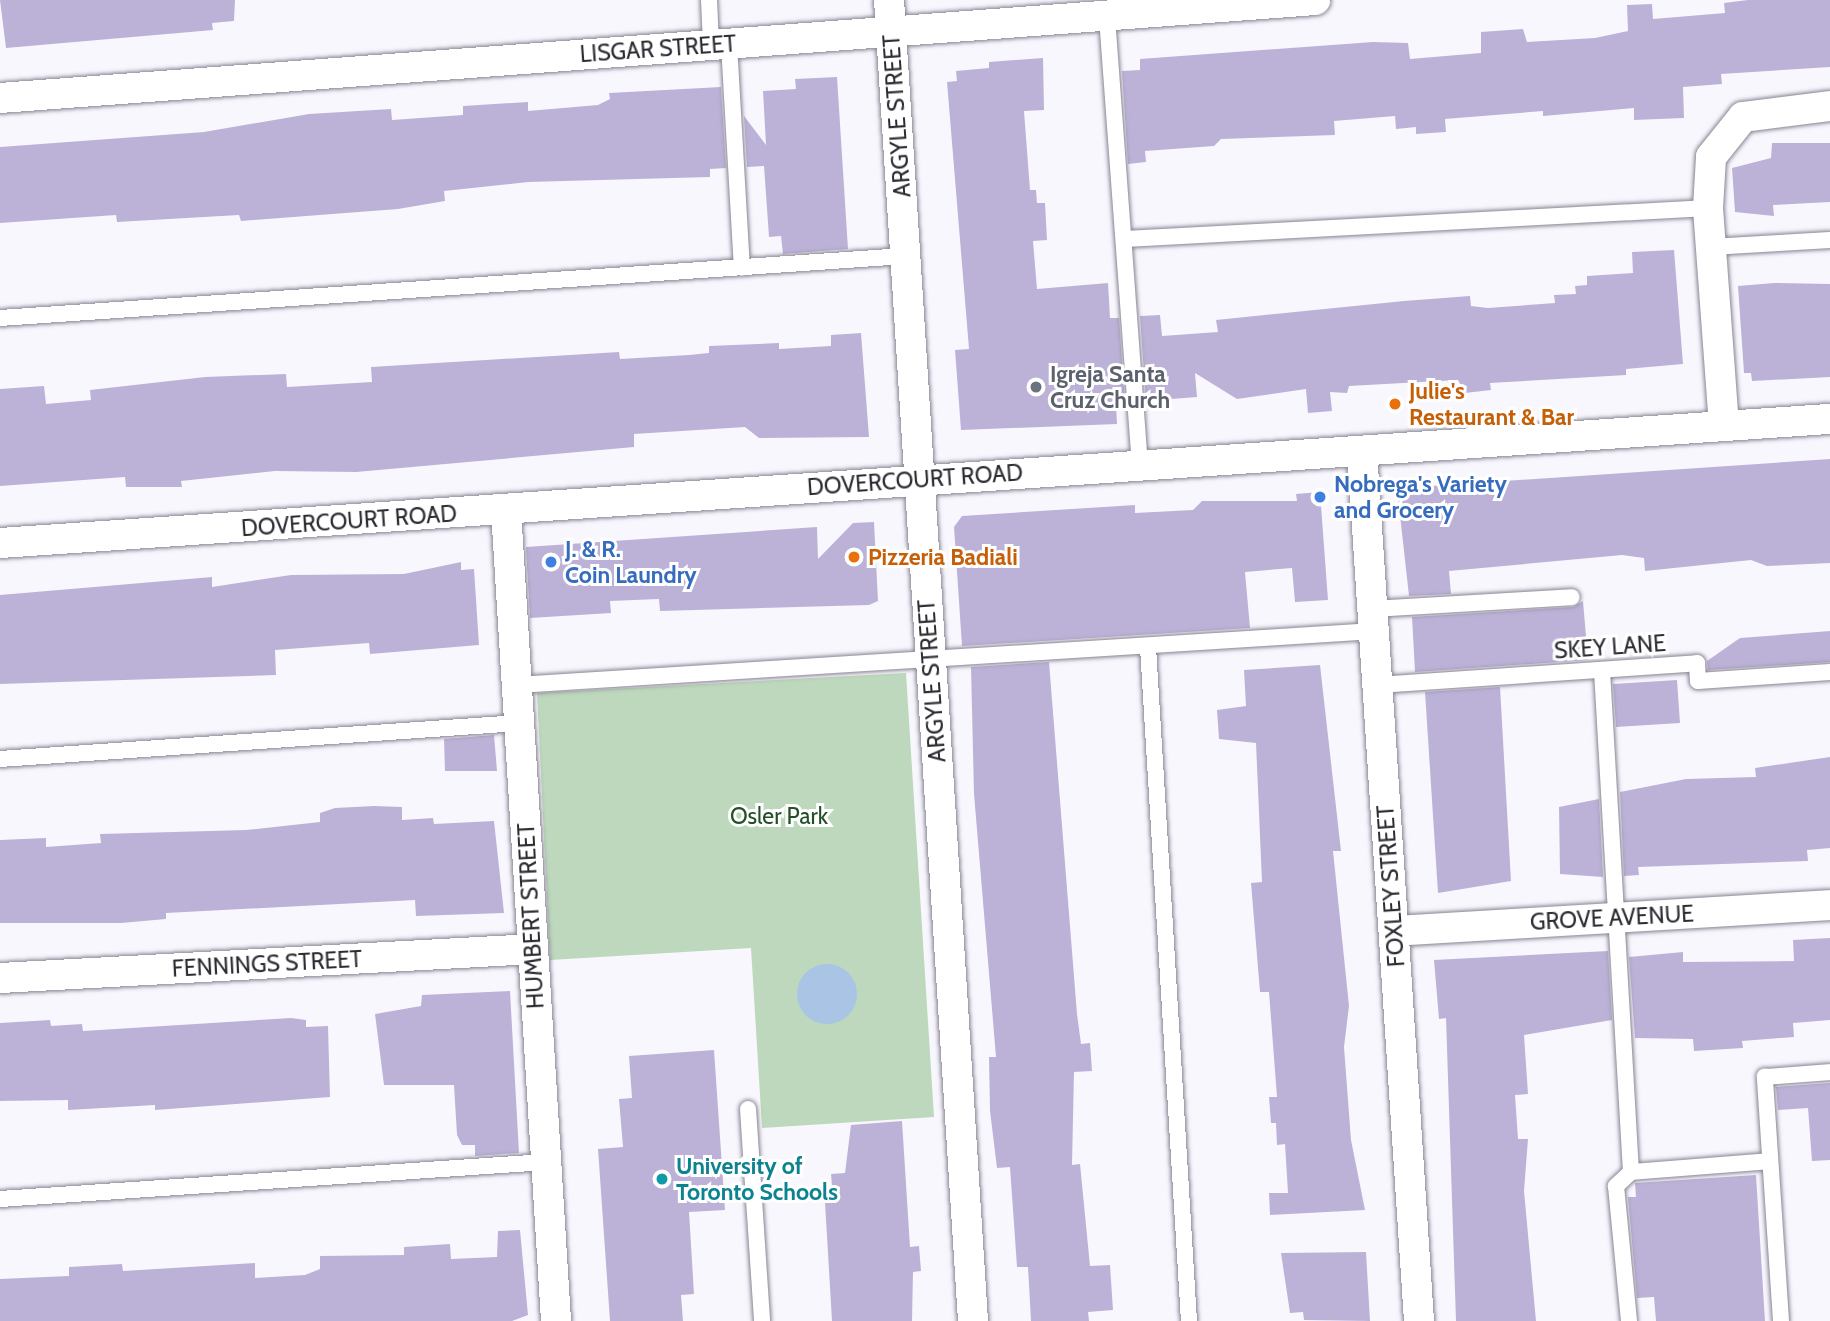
<!DOCTYPE html>
<style>
body{margin:0}
#map{position:relative;width:1830px;height:1321px;overflow:hidden;background:#f9f7fe;font-family:Cabin,sans-serif}
div>[style]{position:absolute}
.green>*{inset:0;background:#bdd8bc}
.water>*{inset:0;background:#a9c4e5}
.round{border-radius:50%}
.building>*{inset:0;background:#bcb2d8}
.roads{filter:drop-shadow(0 0 2px #888493) drop-shadow(0 0 2px #888493)}
.lane>*{height:16px;margin:-8px;padding:0 8px;transform-origin:8px;border-radius:8px;background:#fff}
.street>*{height:30px;margin:-15px;padding:0 15px;transform-origin:15px;border-radius:15px;background:#fff}
.dots>*{width:19px;height:19px;translate:-50% -50%;box-sizing:border-box;border:4px solid #fff;border-radius:50%}
span{translate:-50% -50%;white-space:nowrap;text-align:center;line-height:1.15;-webkit-text-stroke:6px #fff;paint-order:stroke}
.street-label{font-size:23px;color:#2e2c33}
.worship-label{font-size:23px;color:#5b616d;font-weight:700}
.left{translate:0 -50%;text-align:left}
.food-label{font-size:23px;color:#c56008;font-weight:700}
.shop-label{font-size:23px;color:#366cbe;font-weight:700}
.park-label{font-size:23px;color:#245026}
.culture-label{font-size:23px;color:#0d838f;font-weight:700}
</style>
<div id="map">
<div class="green">
<i style="clip-path:polygon(906px 673px,934px 1117px,762px 1128px,751px 948px,550px 960px,537px 693px)"></i>
</div>
<div class="water">
<i class="round" style="left:797px;top:964px;width:60px;height:60px"></i>
</div>
<div class="building">
<i style="clip-path:polygon(0 0,235px 0,234px 21px,212px 23px,213px 30px,6px 48px)"></i>
<i style="clip-path:polygon(1748px 0,1830px 0,1830px 67px,1721px 74px,1722px 84px,1683px 87px,1684px 118px,1634px 120px,1634px 108px,1543px 116px,1543px 111px,1445px 119px,1446px 132px,1416px 134px,1416px 127px,1396px 129px,1395px 116px,1334px 121px,1335px 135px,1221px 139px,1214px 146px,1145px 151px,1146px 162px,1128px 164px,1122px 71px,1140px 70px,1140px 59px,1373px 42px,1408px 43px,1410px 59px,1481px 53px,1481px 32px,1523px 29px,1527px 42px,1595px 38px,1628px 31px,1627px 5px,1652px 4px,1653px 19px,1725px 13px,1724px 3px)"></i>
<i style="clip-path:polygon(1043px 58px,1044px 110px,1024px 111px,1030px 190px,1036px 190px,1037px 203px,1045px 203px,1047px 240px,1033px 241px,1037px 289px,1108px 283px,1110px 318px,1119px 318px,1125px 402px,1116px 403px,1117px 424px,961px 430px,955px 350px,969px 349px,947px 82px,957px 81px,956px 71px,989px 68px,989px 62px)"></i>
<i style="clip-path:polygon(837px 77px,848px 249px,783px 254px,781px 236px,769px 237px,764px 166px,747px 167px,744px 116px,766px 145px,763px 91px,796px 89px,795px 79px)"></i>
<i style="clip-path:polygon(721px 87px,726px 168px,710px 169px,710px 177px,528px 182px,444px 191px,445px 201px,398px 209px,241px 221px,239px 215px,117px 222px,116px 215px,0 223px,0 147px,204px 132px,309px 114px,391px 109px,392px 120px,463px 115px,463px 106px,528px 102px,528px 111px,598px 105px,610px 99px,609px 93px)"></i>
<i style="clip-path:polygon(1772px 143px,1830px 143px,1830px 202px,1773px 205px,1774px 216px,1735px 212px,1732px 168px,1771px 158px)"></i>
<i style="clip-path:polygon(1674px 250px,1683px 364px,1626px 369px,1626px 375px,1490px 383px,1491px 390px,1465px 393px,1458px 380px,1349px 386px,1347px 393px,1330px 392px,1332px 411px,1308px 413px,1306px 389px,1237px 399px,1195px 373px,1197px 397px,1146px 401px,1140px 316px,1160px 315px,1162px 336px,1218px 332px,1216px 320px,1404px 301px,1470px 296px,1471px 306px,1488px 308px,1555px 303px,1554px 295px,1576px 294px,1575px 286px,1587px 285px,1587px 276px,1633px 273px,1632px 252px)"></i>
<i style="clip-path:polygon(1774px 283px,1830px 284px,1830px 377px,1752px 381px,1751px 373px,1744px 373px,1738px 286px)"></i>
<i style="clip-path:polygon(861px 333px,869px 437px,759px 438px,745px 427px,634px 434px,634px 447px,356px 472px,275px 471px,181px 481px,182px 487px,126px 487px,125px 477px,0 486px,0 389px,44px 386px,46px 404px,91px 400px,90px 390px,205px 377px,286px 374px,287px 387px,372px 382px,371px 367px,619px 352px,620px 359px,689px 355px,709px 353px,709px 346px,779px 343px,779px 349px,831px 346px,831px 335px)"></i>
<i style="clip-path:polygon(1830px 459px,1830px 563px,1767px 566px,1751px 560px,1645px 571px,1644px 558px,1622px 555px,1449px 571px,1451px 594px,1409px 596px,1398px 497px,1402px 488px)"></i>
<i style="clip-path:polygon(1320px 492px,1328px 600px,1295px 602px,1292px 568px,1245px 572px,1250px 628px,962px 646px,954px 527px,962px 516px,1135px 505px,1135px 513px,1193px 510px,1202px 501px,1297px 501px,1296px 494px)"></i>
<i style="clip-path:polygon(874px 522px,878px 601px,869px 605px,660px 611px,659px 599px,610px 601px,611px 613px,530px 618px,526px 547px,817px 527px,818px 559px,853px 523px)"></i>
<i style="clip-path:polygon(461px 562px,461px 570px,474px 569px,479px 645px,370px 654px,369px 643px,275px 650px,276px 675px,0 684px,0 595px,212px 577px,212px 587px,291px 575px,404px 574px)"></i>
<i style="clip-path:polygon(1583px 601px,1588px 660px,1415px 672px,1412px 617px,1573px 607px)"></i>
<i style="clip-path:polygon(1830px 631px,1830px 662px,1708px 670px,1707px 661px,1740px 638px)"></i>
<i style="clip-path:polygon(1049px 662px,1077px 1014px,1081px 1044px,1090px 1043px,1092px 1071px,1074px 1072px,1072px 1165px,1080px 1164px,1090px 1266px,1110px 1265px,1113px 1310px,1088px 1312px,1089px 1321px,1031px 1321px,1028px 1267px,1017px 1267px,1010px 1167px,997px 1168px,990px 1111px,989px 1057px,996px 1057px,974px 794px,971px 667px)"></i>
<i style="clip-path:polygon(1320px 665px,1341px 851px,1333px 851px,1349px 1006px,1344px 1047px,1351px 1140px,1365px 1210px,1270px 1215px,1269px 1193px,1288px 1193px,1285px 1144px,1277px 1145px,1276px 1123px,1271px 1123px,1269px 1097px,1277px 1097px,1269px 992px,1260px 992px,1251px 883px,1262px 882px,1256px 743px,1219px 739px,1217px 710px,1246px 706px,1244px 670px)"></i>
<i style="clip-path:polygon(1677px 680px,1680px 723px,1616px 727px,1613px 684px)"></i>
<i style="clip-path:polygon(1500px 687px,1511px 881px,1438px 893px,1425px 692px)"></i>
<i style="clip-path:polygon(494px 735px,497px 771px,445px 771px,444px 739px)"></i>
<i style="clip-path:polygon(1830px 757px,1830px 848px,1807px 850px,1808px 861px,1638px 867px,1639px 875px,1624px 876px,1620px 792px,1686px 779px,1756px 777px,1755px 768px)"></i>
<i style="clip-path:polygon(1599px 799px,1603px 877px,1560px 874px,1559px 807px)"></i>
<i style="clip-path:polygon(374px 806px,402px 807px,402px 820px,433px 818px,434px 824px,494px 821px,504px 913px,416px 916px,415px 900px,166px 913px,166px 919px,121px 923px,0 923px,0 840px,46px 838px,46px 847px,101px 843px,100px 834px,246px 830px,320px 822px,320px 813px,335px 808px)"></i>
<i style="clip-path:polygon(1830px 938px,1830px 1020px,1793px 1023px,1794px 1037px,1742px 1041px,1743px 1048px,1694px 1051px,1693px 1039px,1635px 1038px,1629px 957px,1683px 952px,1683px 962px,1794px 961px,1793px 940px)"></i>
<i style="clip-path:polygon(1608px 951px,1612px 1020px,1524px 1035px,1528px 1094px,1515px 1095px,1518px 1139px,1528px 1139px,1524px 1191px,1536px 1321px,1456px 1321px,1446px 1018px,1439px 1019px,1434px 960px)"></i>
<i style="clip-path:polygon(510px 991px,519px 1153px,475px 1156px,475px 1145px,462px 1145px,457px 1135px,454px 1085px,384px 1085px,375px 1014px,421px 1006px,422px 995px)"></i>
<i style="clip-path:polygon(291px 1018px,306px 1020px,306px 1027px,328px 1026px,330px 1097px,155px 1110px,155px 1105px,68px 1110px,68px 1100px,0 1101px,0 1023px,50px 1020px,51px 1026px,82px 1024px,83px 1031px)"></i>
<i style="clip-path:polygon(714px 1050px,725px 1210px,689px 1212px,694px 1294px,681px 1295px,683px 1321px,610px 1321px,598px 1149px,623px 1147px,619px 1099px,632px 1098px,629px 1056px)"></i>
<i style="clip-path:polygon(1830px 1083px,1830px 1160px,1812px 1161px,1808px 1108px,1778px 1110px,1776px 1087px)"></i>
<i style="clip-path:polygon(902px 1121px,910px 1247px,919px 1246px,921px 1271px,913px 1272px,912px 1321px,832px 1321px,824px 1186px,832px 1186px,831px 1174px,845px 1173px,851px 1125px)"></i>
<i style="clip-path:polygon(1756px 1175px,1765px 1321px,1656px 1321px,1654px 1297px,1637px 1298px,1628px 1197px,1636px 1197px,1635px 1183px)"></i>
<i style="clip-path:polygon(520px 1230px,528px 1315px,512px 1321px,0 1321px,0 1279px,69px 1276px,69px 1267px,122px 1264px,123px 1271px,255px 1263px,255px 1278px,305px 1275px,320px 1269px,320px 1256px,404px 1255px,404px 1247px,450px 1244px,451px 1259px,497px 1257px,498px 1231px)"></i>
<i style="clip-path:polygon(1366px 1252px,1370px 1321px,1304px 1320px,1303px 1312px,1290px 1313px,1281px 1253px)"></i>
</div>
<div class="roads">
<div class="lane">
<i style="left:709px;top:0;width:44px;rotate:87.4deg"></i>
<i style="left:1107px;top:17px;width:450px;rotate:85.8deg"></i>
<i style="left:729px;top:44px;width:224px;rotate:86.7deg"></i>
<i style="left:1125px;top:239px;width:584px;rotate:-3.04deg"></i>
<i style="left:1711px;top:247px;width:119px;rotate:-3.4deg"></i>
<i style="left:0;top:318px;width:907px;rotate:-3.92deg"></i>
<i style="left:1372px;top:609px;width:200px;rotate:-3.4deg"></i>
<i style="left:1148px;top:647px;width:675px;rotate:86.52deg"></i>
<i style="left:1602px;top:671px;width:502px;rotate:86.69deg"></i>
<i style="left:1631px;top:1172px;width:21px;rotate:137deg"></i>
<i style="left:1616px;top:1186px;width:136px;rotate:84.5deg"></i>
<i style="left:517px;top:685px;width:859px;rotate:-3.61deg"></i>
<i style="left:1378px;top:685px;width:320px;rotate:-3.9deg"></i>
<i style="left:1697px;top:663px;width:18px;rotate:87deg"></i>
<i style="left:1698px;top:681px;width:132px;rotate:-3.9deg"></i>
<i style="left:0;top:759px;width:520px;rotate:-3.97deg"></i>
<i style="left:748px;top:1109px;width:212px;rotate:86.2deg"></i>
<i style="left:1631px;top:1172px;width:139px;rotate:-4.5deg"></i>
<i style="left:0;top:1199px;width:547px;rotate:-3.88deg"></i>
<i style="left:1781px;top:1321px;width:245px;rotate:-93.8deg"></i>
<i style="left:1765px;top:1077px;width:65px;rotate:-4.4deg"></i>
</div>
<div class="street">
<i style="left:889px;top:0;width:1324px;rotate:86.36deg"></i>
<i style="left:0;top:98px;width:1319px;rotate:-4.26deg"></i>
<i style="left:1724px;top:426px;width:219px;rotate:-94.2deg"></i>
<i style="left:1708px;top:208px;width:51px;rotate:-86.6deg"></i>
<i style="left:1711px;top:157px;width:51px;rotate:-51.3deg"></i>
<i style="left:1743px;top:117px;width:88px;rotate:-7.2deg"></i>
<i style="left:1362px;top:451px;width:872px;rotate:86.25deg"></i>
<i style="left:506px;top:510px;width:813px;rotate:86.47deg"></i>
<i style="left:0;top:543px;width:1834px;rotate:-3.88deg"></i>
<i style="left:1394px;top:931px;width:437px;rotate:-3.4deg"></i>
<i style="left:0;top:978px;width:534px;rotate:-3.11deg"></i>
</div>
</div>
<div class="dots">
<i style="left:1036px;top:387px;background:#6b7280"></i>
<i style="left:1395px;top:404px;background:#e8710a"></i>
<i style="left:1320px;top:497px;background:#3f7fe0"></i>
<i style="left:854px;top:557px;background:#e8710a"></i>
<i style="left:551px;top:562px;background:#3f7fe0"></i>
<i style="left:662px;top:1179px;background:#0f9aa8"></i>
</div>
<div class="street-label">
<span style="left:658px;top:49px;rotate:-4deg">LISGAR STREET</span>
<span style="left:897px;top:116px;rotate:-94deg">ARGYLE STREET</span>
<span style="left:915px;top:480px;rotate:-4deg">DOVERCOURT ROAD</span>
<span style="left:349px;top:521px;rotate:-4deg">DOVERCOURT ROAD</span>
<span style="left:1610px;top:647px;rotate:-4deg">SKEY LANE</span>
<span style="left:932px;top:681px;rotate:-94deg">ARGYLE STREET</span>
<span style="left:1391px;top:886px;rotate:-94deg">FOXLEY STREET</span>
<span style="left:531px;top:916px;rotate:-93deg">HUMBERT STREET</span>
<span style="left:1612px;top:918px;rotate:-3deg">GROVE AVENUE</span>
<span style="left:267px;top:964px;rotate:-3deg">FENNINGS STREET</span>
</div>
<div class="worship-label">
<span class="left" style="left:1050px;top:387px">Igreja Santa<br>Cruz Church</span>
</div>
<div class="food-label">
<span class="left" style="left:1409px;top:404px">Julie's<br>Restaurant &amp; Bar</span>
<span class="left" style="left:868px;top:557px">Pizzeria Badiali</span>
</div>
<div class="shop-label">
<span class="left" style="left:1334px;top:497px">Nobrega's Variety<br>and Grocery</span>
<span class="left" style="left:565px;top:562px">J. &amp; R.<br>Coin Laundry</span>
</div>
<div class="park-label">
<span style="left:779px;top:816px">Osler Park</span>
</div>
<div class="culture-label">
<span class="left" style="left:676px;top:1179px">University of<br>Toronto Schools</span>
</div>
</div>
